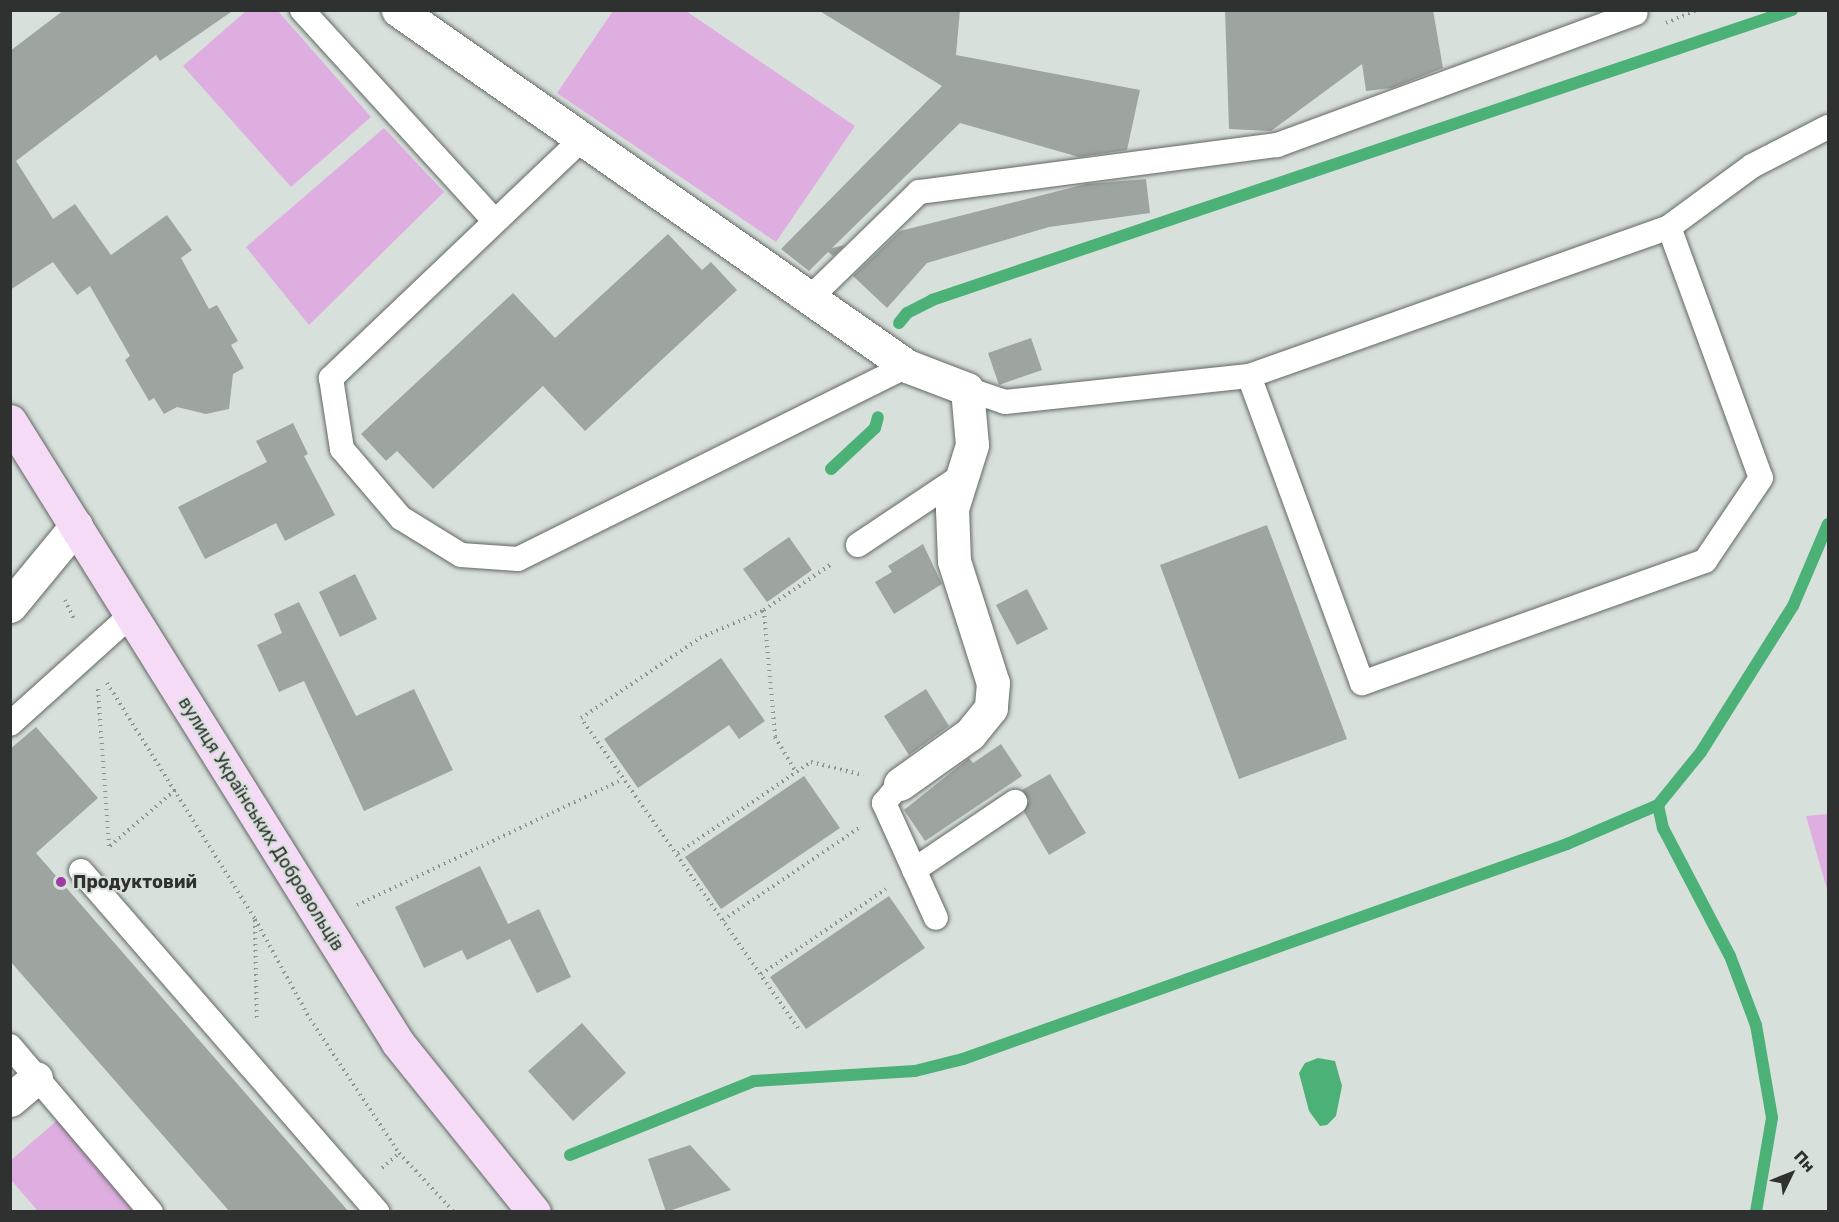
<!DOCTYPE html>
<meta charset="utf-8">
<style>
body{margin:0}
#map{position:relative;width:1839px;height:1222px;overflow:hidden;background:#d8e0db;font-family:Rubik,sans-serif}
div>[style]{position:absolute}
.green>*{inset:0;background:#dfaee1}
.water>*{inset:0;background:#4cb177}
.stream>*{height:12px;margin:-6px;padding:0 6px;transform-origin:6px;border-radius:6px;background:#4cb177}
.building>*{inset:0;background:#9ea5a0}
.path>*{height:4px;margin-top:-2px;transform-origin:0;background:repeating-linear-gradient(90deg,#8d9390 0 1.5px,transparent 0 6px)}
.roads{filter:drop-shadow(0 0 2px #616863) drop-shadow(0 0 2px #616863)}
.lane>*{height:24px;margin:-12px;padding:0 12px;transform-origin:12px;border-radius:12px;background:#fff}
.street>*{height:33px;margin:-16.5px;padding:0 16.5px;transform-origin:16.5px;border-radius:16.5px;background:#fff}
.secondary>*{height:33px;margin:-16.5px;padding:0 16.5px;transform-origin:16.5px;border-radius:16.5px;background:#f5dbf6}
.dots>*{width:16px;height:16px;translate:-50% -50%;box-sizing:border-box;border:3px solid #d8e0db;border-radius:50%}
span{translate:-50% -50%;white-space:nowrap;text-align:center;line-height:1.15;-webkit-text-stroke:4.5px #d8e0db;paint-order:stroke}
.street-label{font-size:18px;color:#2e312f}
.poi-label{font-size:18px;color:#2e312f;font-weight:700}
.left{translate:0 -50%;text-align:left}
.frame{position:absolute;inset:0;border:12px solid #2e312f;pointer-events:none}
.north{position:absolute;left:1761px;top:1144px;width:60px;height:60px;-webkit-text-stroke:4px #d8e0db;paint-order:stroke;rotate:47deg;font-size:16px;font-weight:700;line-height:24px;text-align:center;color:#2e312f}
.north::after{content:'';display:block;margin:auto;width:21px;height:27px;background:#2e312f;clip-path:polygon(50% 0,100% 100%,50% 72%,0 100%)}
</style>
<div id="map">
<div class="green">
<i style="clip-path:polygon(246px 11px,278px 11px,371px 117px,291px 187px,183px 66px)"></i>
<i style="clip-path:polygon(613px 11px,686px 11px,855px 126px,776px 242px,557px 93px)"></i>
<i style="clip-path:polygon(384px 128px,444px 192px,309px 325px,246px 247px)"></i>
<i style="clip-path:polygon(1828px 814px,1828px 893px,1806px 816px)"></i>
<i style="clip-path:polygon(60px 1118px,140px 1211px,38px 1211px,11px 1180px,10px 1161px)"></i>
</div>
<div class="water">
<i style="clip-path:polygon(1318px 1058px,1335px 1061px,1342px 1086px,1336px 1116px,1327px 1125px,1320px 1126px,1309px 1111px,1299px 1073px,1305px 1063px)"></i>
</div>
<div class="stream">
<i style="left:899px;top:323px;width:13px;rotate:-51deg"></i>
<i style="left:907px;top:313px;width:28px;rotate:-27deg"></i>
<i style="left:932px;top:300px;width:908px;rotate:-18.63deg"></i>
<i style="left:831px;top:469px;width:60px;rotate:-43deg"></i>
<i style="left:875px;top:428px;width:11px;rotate:-75deg"></i>
<i style="left:1658px;top:805px;width:24px;rotate:78deg"></i>
<i style="left:1663px;top:828px;width:144px;rotate:62.4deg"></i>
<i style="left:1730px;top:956px;width:74px;rotate:69.4deg"></i>
<i style="left:1756px;top:1025px;width:94px;rotate:80.2deg"></i>
<i style="left:1772px;top:1118px;width:95px;rotate:99.7deg"></i>
<i style="left:570px;top:1155px;width:198px;rotate:-21.9deg"></i>
<i style="left:754px;top:1081px;width:161px;rotate:-3.6deg"></i>
<i style="left:915px;top:1071px;width:49px;rotate:-14deg"></i>
<i style="left:963px;top:1059px;width:641px;rotate:-19.59deg"></i>
<i style="left:1567px;top:844px;width:99px;rotate:-23.2deg"></i>
<i style="left:1658px;top:805px;width:68px;rotate:-50.9deg"></i>
<i style="left:1701px;top:752px;width:173px;rotate:-57.8deg"></i>
<i style="left:1793px;top:606px;width:89px;rotate:-66.9deg"></i>
</div>
<div class="building">
<i style="clip-path:polygon(64px 10px,234px 10px,160px 61px,156px 55px,16px 161px,53px 219px,75px 204px,111px 255px,167px 215px,192px 250px,181px 258px,209px 309px,217px 305px,238px 341px,231px 345px,244px 368px,233px 374px,229px 409px,206px 414px,177px 407px,164px 414px,154px 398px,149px 401px,125px 360px,130px 356px,90px 286px,77px 295px,53px 262px,10px 290px,10px 51px)"></i>
<i style="clip-path:polygon(818px 10px,960px 10px,956px 55px,1140px 90px,1127px 150px,1079px 157px,960px 123px,832px 248px,845px 245px,833px 256px,828px 252px,809px 271px,781px 249px,942px 86px)"></i>
<i style="clip-path:polygon(1225px 10px,1433px 10px,1443px 68px,1392px 88px,1366px 91px,1362px 64px,1271px 131px,1229px 129px)"></i>
<i style="clip-path:polygon(1146px 179px,1150px 213px,1049px 227px,927px 263px,887px 308px,853px 276px,900px 231px,1086px 184px)"></i>
<i style="clip-path:polygon(668px 234px,702px 270px,711px 262px,737px 290px,585px 431px,543px 386px,433px 489px,397px 451px,386px 461px,361px 434px,513px 293px,555px 338px)"></i>
<i style="clip-path:polygon(1031px 338px,1042px 370px,999px 385px,988px 353px)"></i>
<i style="clip-path:polygon(293px 423px,308px 454px,304px 456px,335px 515px,285px 541px,276px 523px,205px 559px,178px 507px,267px 462px,256px 441px)"></i>
<i style="clip-path:polygon(1267px 525px,1347px 739px,1239px 779px,1160px 565px)"></i>
<i style="clip-path:polygon(789px 537px,812px 570px,767px 602px,743px 569px)"></i>
<i style="clip-path:polygon(923px 544px,942px 584px,894px 614px,875px 582px,892px 572px,888px 566px)"></i>
<i style="clip-path:polygon(355px 574px,377px 619px,340px 637px,319px 592px)"></i>
<i style="clip-path:polygon(1027px 589px,1048px 629px,1017px 645px,996px 605px)"></i>
<i style="clip-path:polygon(299px 602px,356px 716px,414px 689px,453px 770px,364px 811px,304px 681px,279px 692px,257px 645px,282px 633px,274px 614px)"></i>
<i style="clip-path:polygon(721px 658px,765px 721px,739px 739px,729px 725px,638px 788px,604px 739px)"></i>
<i style="clip-path:polygon(926px 689px,949px 726px,909px 755px,884px 716px)"></i>
<i style="clip-path:polygon(36px 727px,98px 798px,36px 853px,349px 1212px,230px 1212px,10px 961px,10px 749px)"></i>
<i style="clip-path:polygon(1001px 744px,1022px 776px,925px 841px,904px 810px,969px 758px,973px 763px)"></i>
<i style="clip-path:polygon(1050px 774px,1086px 833px,1049px 855px,1024px 812px,1029px 800px,1022px 790px)"></i>
<i style="clip-path:polygon(804px 776px,840px 828px,721px 909px,685px 857px)"></i>
<i style="clip-path:polygon(480px 866px,508px 924px,539px 909px,571px 977px,537px 993px,510px 939px,467px 960px,462px 950px,424px 968px,395px 907px)"></i>
<i style="clip-path:polygon(889px 896px,925px 948px,806px 1029px,770px 977px)"></i>
<i style="clip-path:polygon(582px 1023px,626px 1073px,573px 1121px,528px 1071px)"></i>
<i style="clip-path:polygon(690px 1145px,731px 1190px,666px 1212px,648px 1159px)"></i>
</div>
<div class="path">
<i style="left:1666px;top:23px;width:34px;rotate:-23deg"></i>
<i style="left:65px;top:600px;width:23px;rotate:65deg"></i>
<i style="left:764px;top:610px;width:127px;rotate:85deg"></i>
<i style="left:775px;top:737px;width:41px;rotate:59deg"></i>
<i style="left:107px;top:683px;width:279px;rotate:57.9deg"></i>
<i style="left:255px;top:919px;width:114px;rotate:61.2deg"></i>
<i style="left:310px;top:1019px;width:161px;rotate:56.4deg"></i>
<i style="left:399px;top:1153px;width:81px;rotate:47deg"></i>
<i style="left:98px;top:689px;width:158px;rotate:86deg"></i>
<i style="left:110px;top:846px;width:86px;rotate:-40.7deg"></i>
<i style="left:678px;top:853px;width:161px;rotate:-34.4deg"></i>
<i style="left:811px;top:762px;width:54px;rotate:14deg"></i>
<i style="left:357px;top:905px;width:293px;rotate:-25.3deg"></i>
<i style="left:255px;top:920px;width:100px;rotate:88.9deg"></i>
<i style="left:723px;top:920px;width:164px;rotate:-34.1deg"></i>
<i style="left:761px;top:974px;width:151px;rotate:-34.2deg"></i>
<i style="left:798px;top:1028px;width:378px;rotate:-125deg"></i>
<i style="left:581px;top:718px;width:143px;rotate:-33.9deg"></i>
<i style="left:700px;top:638px;width:70px;rotate:-23.6deg"></i>
<i style="left:764px;top:610px;width:83px;rotate:-34.3deg"></i>
<i style="left:382px;top:1168px;width:23px;rotate:-41deg"></i>
</div>
<div class="roads">
<div class="lane">
<i style="left:302px;top:10px;width:286px;rotate:47.6deg"></i>
<i style="left:582px;top:139px;width:347px;rotate:136.4deg"></i>
<i style="left:331px;top:378px;width:72px;rotate:81.2deg"></i>
<i style="left:342px;top:449px;width:91px;rotate:49.5deg"></i>
<i style="left:401px;top:518px;width:70px;rotate:31.7deg"></i>
<i style="left:461px;top:555px;width:57px;rotate:4deg"></i>
<i style="left:518px;top:559px;width:434px;rotate:-26.4deg"></i>
<i style="left:1669px;top:227px;width:103px;rotate:-36.3deg"></i>
<i style="left:1752px;top:166px;width:85px;rotate:-27.2deg"></i>
<i style="left:810px;top:298px;width:152px;rotate:-44.2deg"></i>
<i style="left:919px;top:192px;width:361px;rotate:-7.5deg"></i>
<i style="left:1277px;top:145px;width:382px;rotate:-20.2deg"></i>
<i style="left:967px;top:389px;width:40px;rotate:18.9deg"></i>
<i style="left:1005px;top:402px;width:245px;rotate:-6.1deg"></i>
<i style="left:1249px;top:376px;width:446px;rotate:-19.5deg"></i>
<i style="left:1669px;top:227px;width:267px;rotate:69.9deg"></i>
<i style="left:1761px;top:478px;width:100px;rotate:124deg"></i>
<i style="left:1705px;top:561px;width:364px;rotate:160.4deg"></i>
<i style="left:1362px;top:683px;width:327px;rotate:-110.2deg"></i>
<i style="left:858px;top:545px;width:126px;rotate:-33.7deg"></i>
<i style="left:10px;top:724px;width:163px;rotate:-42deg"></i>
<i style="left:900px;top:784px;width:25px;rotate:130deg"></i>
<i style="left:884px;top:803px;width:126px;rotate:65.7deg"></i>
<i style="left:914px;top:870px;width:122px;rotate:-34deg"></i>
<i style="left:81px;top:871px;width:452px;rotate:49deg"></i>
<i style="left:10px;top:1046px;width:218px;rotate:49.7deg"></i>
</div>
<div class="street">
<i style="left:398px;top:10px;width:621px;rotate:34.97deg"></i>
<i style="left:907px;top:366px;width:64px;rotate:21deg"></i>
<i style="left:967px;top:389px;width:56px;rotate:84.9deg"></i>
<i style="left:972px;top:445px;width:67px;rotate:107.4deg"></i>
<i style="left:952px;top:509px;width:52px;rotate:87.8deg"></i>
<i style="left:954px;top:561px;width:128px;rotate:72.3deg"></i>
<i style="left:993px;top:683px;width:25px;rotate:95deg"></i>
<i style="left:991px;top:708px;width:33px;rotate:129deg"></i>
<i style="left:970px;top:734px;width:86px;rotate:144.5deg"></i>
<i style="left:10px;top:606px;width:104px;rotate:-50.5deg"></i>
<i style="left:10px;top:1100px;width:34px;rotate:-40deg"></i>
</div>
<div class="secondary">
<i style="left:10px;top:421px;width:733px;rotate:58.04deg"></i>
<i style="left:398px;top:1043px;width:217px;rotate:51.2deg"></i>
</div>
</div>
<div class="dots">
<i style="left:61px;top:882px;background:#9d3ca3"></i>
</div>
<div class="street-label">
<span style="left:261px;top:824px;rotate:58deg">вулиця Українських Добровольців</span>
</div>
<div class="poi-label">
<span class="left" style="left:73px;top:882px">Продуктовий</span>
</div>
<div class="frame"></div>
<div class="north">Пн</div>
</div>
